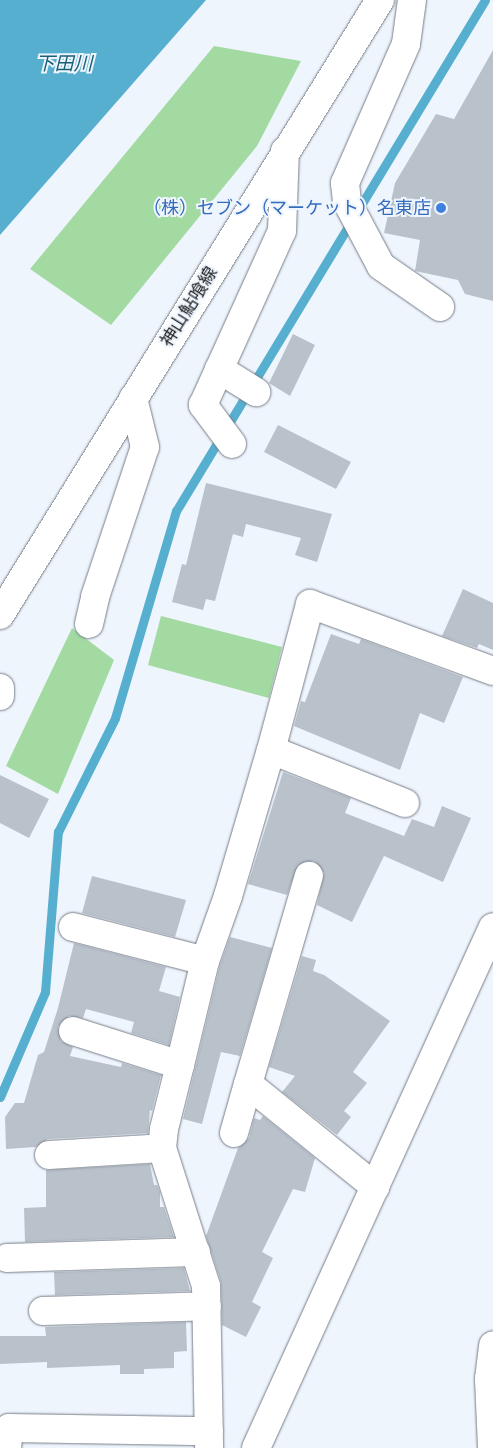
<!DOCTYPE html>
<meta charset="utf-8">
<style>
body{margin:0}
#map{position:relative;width:493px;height:1448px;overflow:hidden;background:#eff5fd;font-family:Figtree,"Noto Sans JP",sans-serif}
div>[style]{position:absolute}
.green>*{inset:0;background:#a2daa2}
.water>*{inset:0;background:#56afcf}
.stream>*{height:9px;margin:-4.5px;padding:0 4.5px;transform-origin:4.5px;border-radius:4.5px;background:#56afcf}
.building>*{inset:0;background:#b9c1cb}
.roads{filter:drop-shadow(0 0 1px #767d86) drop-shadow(0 0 1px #767d86)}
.minor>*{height:28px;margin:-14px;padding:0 14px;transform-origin:14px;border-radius:14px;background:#fff}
.major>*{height:28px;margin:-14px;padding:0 14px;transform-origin:14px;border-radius:14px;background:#fff}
.dots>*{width:14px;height:14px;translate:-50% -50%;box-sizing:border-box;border:2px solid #eff5fd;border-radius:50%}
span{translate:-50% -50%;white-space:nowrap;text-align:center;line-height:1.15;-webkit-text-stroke:4px #eff5fd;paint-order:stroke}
.shop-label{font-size:18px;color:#366cbe}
.right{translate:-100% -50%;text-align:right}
.street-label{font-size:18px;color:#202226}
.water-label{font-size:19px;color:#195f77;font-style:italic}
</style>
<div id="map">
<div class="green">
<i style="clip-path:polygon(214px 46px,301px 61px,257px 146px,111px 325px,30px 269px)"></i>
<i style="clip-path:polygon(161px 616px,282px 647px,269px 698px,148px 665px)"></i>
<i style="clip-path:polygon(72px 628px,114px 660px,58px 794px,6px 766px)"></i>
</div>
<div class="water">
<i style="clip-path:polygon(0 0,206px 0,0 235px)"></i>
</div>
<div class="stream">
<i style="left:0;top:1097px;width:114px;rotate:-66.8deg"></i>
<i style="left:45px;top:992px;width:161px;rotate:-85.4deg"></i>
<i style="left:58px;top:832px;width:127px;rotate:-63.4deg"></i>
<i style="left:115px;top:718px;width:216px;rotate:-73.6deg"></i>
<i style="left:176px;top:511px;width:597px;rotate:-58.84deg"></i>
</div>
<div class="building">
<i style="clip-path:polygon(493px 50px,493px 301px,465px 294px,458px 280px,415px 271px,420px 240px,384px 233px,395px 183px,436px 114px,454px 119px)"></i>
<i style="clip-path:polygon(293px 334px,315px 345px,290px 396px,269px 383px)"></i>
<i style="clip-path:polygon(278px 425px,351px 462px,336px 489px,264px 452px)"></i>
<i style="clip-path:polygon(206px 483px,332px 514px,317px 562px,295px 555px,301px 538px,246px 524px,243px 537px,233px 534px,215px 601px,206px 599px,203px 610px,172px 602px,182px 564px,186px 565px)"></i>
<i style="clip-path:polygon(463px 589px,493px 603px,493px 650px,479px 644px,477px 648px,442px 636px)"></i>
<i style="clip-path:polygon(331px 634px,359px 644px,361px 639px,463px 677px,444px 723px,420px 713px,400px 770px,294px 726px,301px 701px,305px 702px)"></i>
<i style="clip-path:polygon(283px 772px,351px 798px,345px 813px,404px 836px,412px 819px,434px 827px,442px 806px,471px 818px,443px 882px,384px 856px,352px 922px,317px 905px,324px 873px,314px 861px,298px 865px,287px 895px,248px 884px)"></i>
<i style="clip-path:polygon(0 775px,49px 799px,29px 838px,0 823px)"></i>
<i style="clip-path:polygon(92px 876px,186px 900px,175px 937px,82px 913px)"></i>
<i style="clip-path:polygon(230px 937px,272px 948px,240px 1056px,221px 1052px,202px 1124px,183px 1119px,220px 965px)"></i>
<i style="clip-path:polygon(74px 943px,166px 967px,159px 991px,180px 997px,169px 1045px,131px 1033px,134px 1022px,86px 1009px,83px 1018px,69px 1016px,58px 1027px,61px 1041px,73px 1047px,70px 1056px,121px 1067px,122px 1063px,161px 1075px,152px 1111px,150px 1110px,148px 1133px,48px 1139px,36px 1147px,6px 1149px,5px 1117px,15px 1103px,24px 1103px,38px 1055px,44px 1052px,58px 1008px)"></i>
<i style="clip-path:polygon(302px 956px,316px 960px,313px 971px,324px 975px,390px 1021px,353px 1072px,367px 1083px,344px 1111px,351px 1117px,337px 1135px,282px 1092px,295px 1076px,269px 1067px)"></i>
<i style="clip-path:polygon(263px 1116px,315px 1158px,305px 1192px,293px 1189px,262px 1252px,273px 1258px,252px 1302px,261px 1307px,246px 1337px,222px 1325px,221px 1282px,206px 1236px,238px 1148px,249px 1138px,254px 1118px,260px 1120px)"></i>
<i style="clip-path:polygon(150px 1164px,154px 1185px,157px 1185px,160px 1192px,160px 1207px,164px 1207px,174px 1237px,25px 1242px,24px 1208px,46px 1207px,46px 1170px)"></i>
<i style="clip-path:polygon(184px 1268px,190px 1291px,55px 1295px,54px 1272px)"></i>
<i style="clip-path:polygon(186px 1322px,187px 1351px,174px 1352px,174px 1368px,144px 1369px,144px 1374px,120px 1374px,120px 1365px,47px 1368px,47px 1362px,0 1364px,0 1336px,46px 1336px,45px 1327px)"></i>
</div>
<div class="roads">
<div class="minor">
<i style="left:412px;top:0;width:44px;rotate:97.8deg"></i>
<i style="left:406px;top:44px;width:152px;rotate:113.7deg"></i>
<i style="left:345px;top:183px;width:19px;rotate:84deg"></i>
<i style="left:347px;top:202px;width:72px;rotate:62deg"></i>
<i style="left:381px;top:266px;width:72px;rotate:34.8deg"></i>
<i style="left:219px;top:369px;width:44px;rotate:31.9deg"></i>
<i style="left:232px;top:444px;width:49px;rotate:-126.6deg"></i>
<i style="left:203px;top:405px;width:191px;rotate:-65.6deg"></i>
<i style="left:282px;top:231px;width:80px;rotate:-87.9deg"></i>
<i style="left:89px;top:624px;width:28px;rotate:-77deg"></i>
<i style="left:95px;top:597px;width:158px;rotate:-71.6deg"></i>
<i style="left:145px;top:447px;width:50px;rotate:-103.8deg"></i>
<i style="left:0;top:688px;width:8px;rotate:90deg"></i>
<i style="left:405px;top:803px;width:144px;rotate:-158.4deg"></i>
<i style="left:271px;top:750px;width:151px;rotate:-75deg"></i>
<i style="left:310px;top:604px;width:195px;rotate:20.1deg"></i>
<i style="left:73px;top:927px;width:136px;rotate:14.4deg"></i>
<i style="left:205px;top:961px;width:69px;rotate:-70.5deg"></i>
<i style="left:228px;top:896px;width:152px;rotate:-73.6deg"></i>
<i style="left:73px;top:1031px;width:112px;rotate:17.6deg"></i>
<i style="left:180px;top:1065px;width:107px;rotate:-76.5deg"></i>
<i style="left:248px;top:1084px;width:217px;rotate:-73.7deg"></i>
<i style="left:234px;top:1133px;width:51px;rotate:-74.1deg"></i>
<i style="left:248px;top:1084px;width:164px;rotate:39deg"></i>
<i style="left:162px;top:1148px;width:145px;rotate:72.3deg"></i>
<i style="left:206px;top:1286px;width:162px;rotate:88.9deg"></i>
<i style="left:49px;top:1155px;width:113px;rotate:-3.5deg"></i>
<i style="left:162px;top:1148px;width:19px;rotate:-84deg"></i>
<i style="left:164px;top:1129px;width:66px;rotate:-76deg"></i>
<i style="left:7px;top:1258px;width:189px;rotate:-1.8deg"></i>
<i style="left:43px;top:1311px;width:164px;rotate:-1.7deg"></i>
<i style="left:7px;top:1448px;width:20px;rotate:-84deg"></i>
<i style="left:9px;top:1428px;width:200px;rotate:0.9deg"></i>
<i style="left:256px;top:1448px;width:572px;rotate:-65.54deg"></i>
<i style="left:492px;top:1448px;width:69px;rotate:-92.5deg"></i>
<i style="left:489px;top:1379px;width:34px;rotate:-83deg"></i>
</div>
<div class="major">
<i style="left:0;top:615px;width:723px;rotate:-58.29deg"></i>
</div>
</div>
<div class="dots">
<i style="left:441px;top:208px;background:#3f7fe0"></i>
</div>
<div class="shop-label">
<span class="right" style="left:431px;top:208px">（株）セブン（マーケット）名東店</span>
</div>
<div class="street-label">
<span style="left:189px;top:307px;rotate:-58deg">神山鮎喰線</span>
</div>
<div class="water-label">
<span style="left:64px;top:64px">下田川</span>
</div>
</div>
